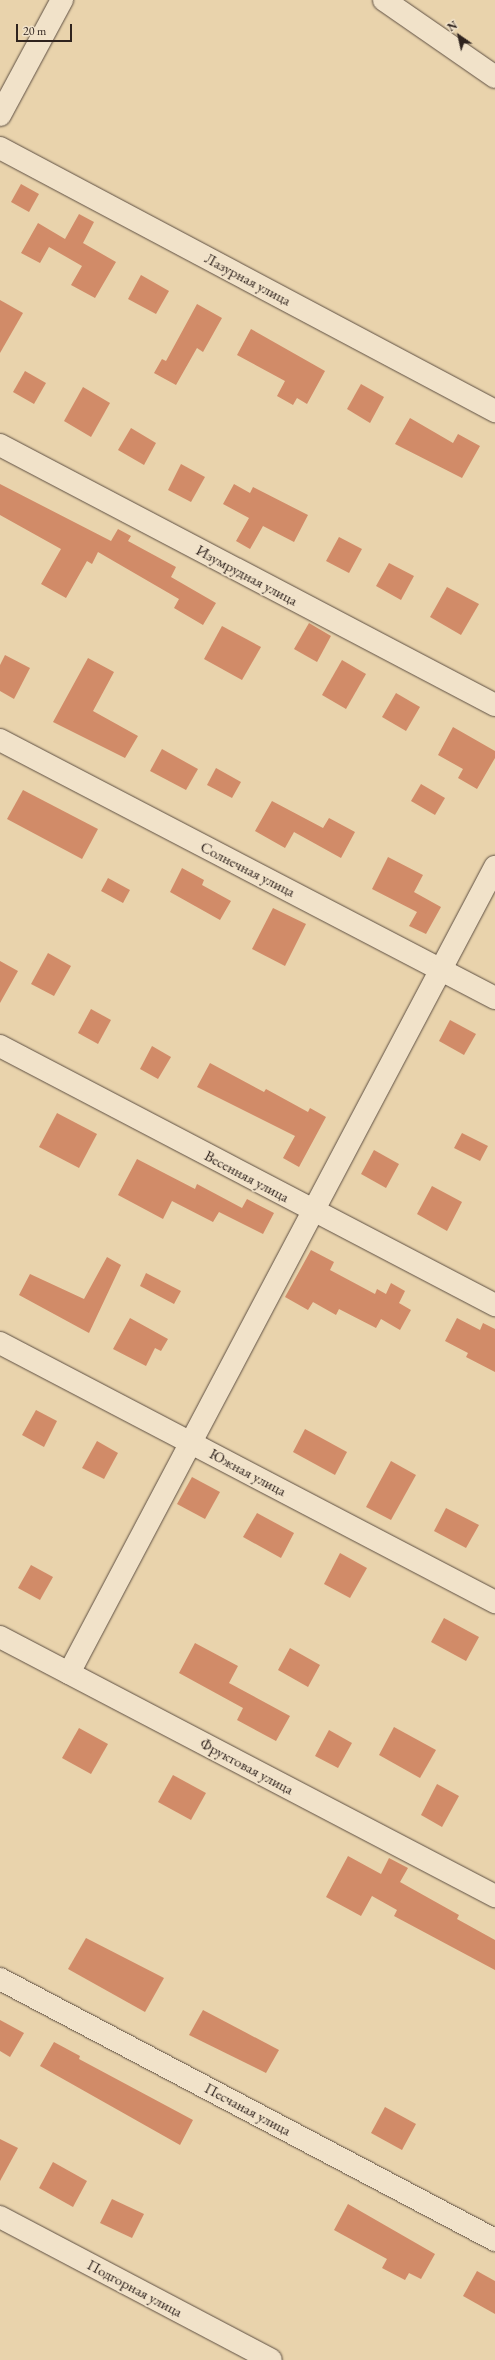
<!DOCTYPE html>
<meta charset="utf-8">
<style>
body{margin:0}
#map{position:relative;width:495px;height:2360px;overflow:hidden;background:#e9d3ac;font-family:"EB Garamond",serif}
div>[style]{position:absolute}
.building>*{inset:0;background:#d18b68}
.roads{filter:drop-shadow(0 0 1px #5e4f42) drop-shadow(0 0 1px #5e4f42)}
.street>*{height:22px;margin:-11px;padding:0 11px;transform-origin:11px;border-radius:11px;background:#f1e2c9}
span{translate:-50% -50%;white-space:nowrap;text-align:center;line-height:1.15;-webkit-text-stroke:3.5px #f1e2c9;paint-order:stroke}
.street-label{font-size:15px;color:#2f231e}
.north{position:absolute;left:439px;top:16px;width:40px;height:40px;-webkit-text-stroke:3px #f1e2c9;paint-order:stroke;rotate:326deg;font-size:11px;font-weight:700;line-height:16px;text-align:center;color:#2f231e}
.north::after{content:'';display:block;margin:auto;width:14px;height:18px;background:#2f231e;clip-path:polygon(50% 0,100% 100%,50% 72%,0 100%)}
.scale{position:absolute;left:16px;top:24px;width:56px;height:18px;box-sizing:border-box;border:2px solid #2f231e;border-top:0;padding-left:5px;font-size:12px;line-height:14px;white-space:nowrap;color:#2f231e;-webkit-text-stroke:3px #f1e2c9;paint-order:stroke}
</style>
<div id="map">
<div class="building">
<i style="clip-path:polygon(21px 184px,39px 194px,29px 212px,11px 202px)"></i>
<i style="clip-path:polygon(79px 214px,94px 222px,83px 243px,116px 262px,95px 298px,71px 285px,82px 266px,49px 247px,40px 263px,21px 253px,38px 223px,65px 239px)"></i>
<i style="clip-path:polygon(141px 275px,169px 291px,156px 314px,128px 299px)"></i>
<i style="clip-path:polygon(0 300px,23px 313px,0 353px)"></i>
<i style="clip-path:polygon(197px 304px,222px 318px,203px 352px,197px 348px,176px 385px,154px 373px,162px 359px,166px 361px)"></i>
<i style="clip-path:polygon(251px 329px,325px 371px,307px 404px,297px 398px,293px 405px,277px 396px,285px 381px,237px 355px)"></i>
<i style="clip-path:polygon(25px 371px,46px 383px,34px 404px,13px 392px)"></i>
<i style="clip-path:polygon(361px 384px,384px 397px,370px 423px,347px 409px)"></i>
<i style="clip-path:polygon(83px 387px,110px 403px,91px 437px,64px 421px)"></i>
<i style="clip-path:polygon(410px 418px,453px 443px,458px 434px,480px 446px,462px 478px,395px 444px)"></i>
<i style="clip-path:polygon(131px 428px,156px 443px,144px 465px,118px 450px)"></i>
<i style="clip-path:polygon(181px 464px,205px 477px,191px 502px,168px 490px)"></i>
<i style="clip-path:polygon(0 484px,111px 541px,118px 529px,131px 536px,128px 541px,176px 567px,171px 577px,216px 603px,203px 625px,174px 608px,179px 599px,98px 552px,92px 564px,87px 561px,66px 598px,41px 584px,61px 549px,0 515px)"></i>
<i style="clip-path:polygon(234px 484px,250px 493px,253px 487px,308px 515px,294px 542px,263px 526px,250px 549px,236px 541px,249px 518px,223px 504px)"></i>
<i style="clip-path:polygon(339px 537px,362px 549px,349px 573px,326px 561px)"></i>
<i style="clip-path:polygon(389px 563px,414px 576px,401px 600px,376px 586px)"></i>
<i style="clip-path:polygon(447px 587px,479px 604px,461px 635px,430px 617px)"></i>
<i style="clip-path:polygon(309px 623px,331px 636px,317px 662px,294px 649px)"></i>
<i style="clip-path:polygon(222px 626px,261px 647px,242px 680px,204px 659px)"></i>
<i style="clip-path:polygon(5px 655px,30px 668px,14px 699px,0 691px,0 665px)"></i>
<i style="clip-path:polygon(88px 658px,114px 672px,93px 711px,138px 736px,125px 758px,53px 722px)"></i>
<i style="clip-path:polygon(342px 660px,366px 674px,346px 709px,322px 695px)"></i>
<i style="clip-path:polygon(396px 693px,420px 707px,406px 731px,382px 717px)"></i>
<i style="clip-path:polygon(453px 727px,495px 751px,495px 758px,477px 789px,458px 778px,463px 769px,438px 755px)"></i>
<i style="clip-path:polygon(162px 749px,198px 769px,186px 790px,150px 771px)"></i>
<i style="clip-path:polygon(216px 768px,241px 782px,232px 798px,207px 785px)"></i>
<i style="clip-path:polygon(421px 784px,445px 798px,435px 815px,411px 801px)"></i>
<i style="clip-path:polygon(23px 790px,98px 829px,82px 859px,7px 819px)"></i>
<i style="clip-path:polygon(272px 801px,323px 828px,329px 818px,355px 832px,341px 858px,294px 832px,285px 848px,255px 831px)"></i>
<i style="clip-path:polygon(388px 857px,423px 875px,414px 892px,441px 907px,426px 934px,409px 926px,417px 912px,372px 889px)"></i>
<i style="clip-path:polygon(182px 868px,204px 880px,202px 885px,231px 901px,220px 920px,170px 892px)"></i>
<i style="clip-path:polygon(108px 878px,130px 890px,123px 903px,101px 891px)"></i>
<i style="clip-path:polygon(273px 908px,306px 924px,285px 966px,252px 949px)"></i>
<i style="clip-path:polygon(48px 953px,71px 966px,54px 996px,31px 984px)"></i>
<i style="clip-path:polygon(0 961px,18px 971px,0 1003px)"></i>
<i style="clip-path:polygon(91px 1009px,111px 1020px,98px 1044px,78px 1033px)"></i>
<i style="clip-path:polygon(450px 1020px,476px 1034px,464px 1055px,439px 1041px)"></i>
<i style="clip-path:polygon(152px 1046px,171px 1057px,158px 1079px,140px 1069px)"></i>
<i style="clip-path:polygon(210px 1063px,264px 1092px,266px 1089px,308px 1112px,310px 1108px,326px 1117px,299px 1167px,283px 1158px,295px 1136px,197px 1087px)"></i>
<i style="clip-path:polygon(57px 1113px,97px 1134px,79px 1168px,39px 1147px)"></i>
<i style="clip-path:polygon(462px 1133px,488px 1146px,480px 1161px,454px 1148px)"></i>
<i style="clip-path:polygon(374px 1150px,399px 1164px,386px 1188px,361px 1174px)"></i>
<i style="clip-path:polygon(137px 1159px,195px 1189px,197px 1184px,242px 1208px,247px 1199px,274px 1213px,263px 1234px,219px 1212px,213px 1222px,172px 1201px,163px 1219px,118px 1195px)"></i>
<i style="clip-path:polygon(432px 1186px,462px 1202px,447px 1231px,417px 1214px)"></i>
<i style="clip-path:polygon(311px 1250px,334px 1262px,330px 1270px,375px 1294px,377px 1289px,386px 1294px,391px 1283px,405px 1291px,399px 1303px,411px 1310px,400px 1330px,381px 1319px,376px 1328px,339px 1309px,336px 1315px,313px 1302px,308px 1310px,285px 1297px)"></i>
<i style="clip-path:polygon(107px 1257px,121px 1265px,89px 1333px,19px 1295px,30px 1274px,84px 1299px)"></i>
<i style="clip-path:polygon(146px 1273px,181px 1291px,174px 1304px,140px 1286px)"></i>
<i style="clip-path:polygon(130px 1318px,168px 1339px,161px 1351px,155px 1348px,146px 1366px,113px 1349px)"></i>
<i style="clip-path:polygon(457px 1318px,480px 1330px,483px 1323px,495px 1329px,495px 1372px,466px 1357px,468px 1353px,445px 1341px)"></i>
<i style="clip-path:polygon(36px 1410px,57px 1421px,44px 1447px,22px 1435px)"></i>
<i style="clip-path:polygon(305px 1429px,347px 1452px,335px 1475px,293px 1452px)"></i>
<i style="clip-path:polygon(97px 1441px,118px 1453px,104px 1479px,82px 1468px)"></i>
<i style="clip-path:polygon(391px 1461px,416px 1475px,391px 1520px,366px 1507px)"></i>
<i style="clip-path:polygon(192px 1477px,220px 1492px,205px 1519px,177px 1504px)"></i>
<i style="clip-path:polygon(446px 1508px,479px 1525px,466px 1548px,434px 1531px)"></i>
<i style="clip-path:polygon(257px 1513px,294px 1533px,281px 1558px,243px 1537px)"></i>
<i style="clip-path:polygon(340px 1553px,367px 1568px,350px 1598px,324px 1584px)"></i>
<i style="clip-path:polygon(31px 1565px,53px 1577px,40px 1600px,18px 1588px)"></i>
<i style="clip-path:polygon(444px 1618px,479px 1637px,466px 1661px,431px 1642px)"></i>
<i style="clip-path:polygon(195px 1643px,238px 1666px,229px 1683px,290px 1716px,276px 1741px,237px 1720px,243px 1708px,179px 1673px)"></i>
<i style="clip-path:polygon(290px 1648px,320px 1665px,308px 1687px,278px 1670px)"></i>
<i style="clip-path:polygon(394px 1727px,436px 1750px,420px 1778px,379px 1755px)"></i>
<i style="clip-path:polygon(79px 1728px,108px 1744px,91px 1774px,62px 1758px)"></i>
<i style="clip-path:polygon(329px 1730px,352px 1743px,338px 1768px,315px 1756px)"></i>
<i style="clip-path:polygon(173px 1775px,206px 1793px,191px 1820px,158px 1802px)"></i>
<i style="clip-path:polygon(437px 1784px,459px 1796px,442px 1827px,421px 1815px)"></i>
<i style="clip-path:polygon(348px 1856px,381px 1874px,389px 1858px,408px 1868px,400px 1882px,459px 1915px,457px 1919px,495px 1940px,495px 1970px,394px 1916px,397px 1910px,372px 1896px,361px 1916px,326px 1897px)"></i>
<i style="clip-path:polygon(86px 1938px,164px 1978px,145px 2012px,68px 1969px)"></i>
<i style="clip-path:polygon(203px 2010px,279px 2050px,266px 2073px,189px 2035px)"></i>
<i style="clip-path:polygon(0 2020px,24px 2033px,10px 2057px,0 2051px)"></i>
<i style="clip-path:polygon(54px 2042px,80px 2056px,79px 2059px,193px 2120px,180px 2145px,40px 2066px)"></i>
<i style="clip-path:polygon(385px 2107px,416px 2124px,402px 2150px,371px 2133px)"></i>
<i style="clip-path:polygon(0 2139px,18px 2148px,0 2181px)"></i>
<i style="clip-path:polygon(53px 2162px,87px 2181px,73px 2207px,39px 2188px)"></i>
<i style="clip-path:polygon(112px 2199px,144px 2214px,132px 2238px,100px 2223px)"></i>
<i style="clip-path:polygon(348px 2204px,435px 2254px,421px 2279px,409px 2273px,405px 2280px,382px 2268px,387px 2259px,334px 2230px)"></i>
<i style="clip-path:polygon(477px 2271px,495px 2281px,495px 2314px,463px 2296px)"></i>
</div>
<div class="roads">
<div class="street">
<i style="left:384px;top:0;width:135px;rotate:34.7deg"></i>
<i style="left:0;top:115px;width:131px;rotate:-61.7deg"></i>
<i style="left:0;top:148px;width:561px;rotate:27.98deg"></i>
<i style="left:0;top:445px;width:559px;rotate:27.71deg"></i>
<i style="left:0;top:740px;width:558px;rotate:27.53deg"></i>
<i style="left:0;top:1046px;width:559px;rotate:27.62deg"></i>
<i style="left:0;top:1343px;width:559px;rotate:27.62deg"></i>
<i style="left:0;top:1637px;width:559px;rotate:27.62deg"></i>
<i style="left:69px;top:1673px;width:912px;rotate:-62.14deg"></i>
<i style="left:0;top:1979px;width:560px;rotate:27.8deg"></i>
<i style="left:0;top:2217px;width:306px;rotate:27.8deg"></i>
</div>
</div>
<div class="street-label">
<span style="left:248px;top:279px;rotate:28deg">Лазурная улица</span>
<span style="left:247px;top:575px;rotate:28deg">Изумрудная улица</span>
<span style="left:248px;top:869px;rotate:27deg">Солнечная улица</span>
<span style="left:247px;top:1176px;rotate:28deg">Весенняя улица</span>
<span style="left:248px;top:1472px;rotate:28deg">Южная улица</span>
<span style="left:247px;top:1766px;rotate:28deg">Фруктовая улица</span>
<span style="left:248px;top:2109px;rotate:28deg">Песчаная улица</span>
<span style="left:135px;top:2288px;rotate:28deg">Подгорная улица</span>
</div>
<div class="north">N</div>
<div class="scale">20 m</div>
</div>
